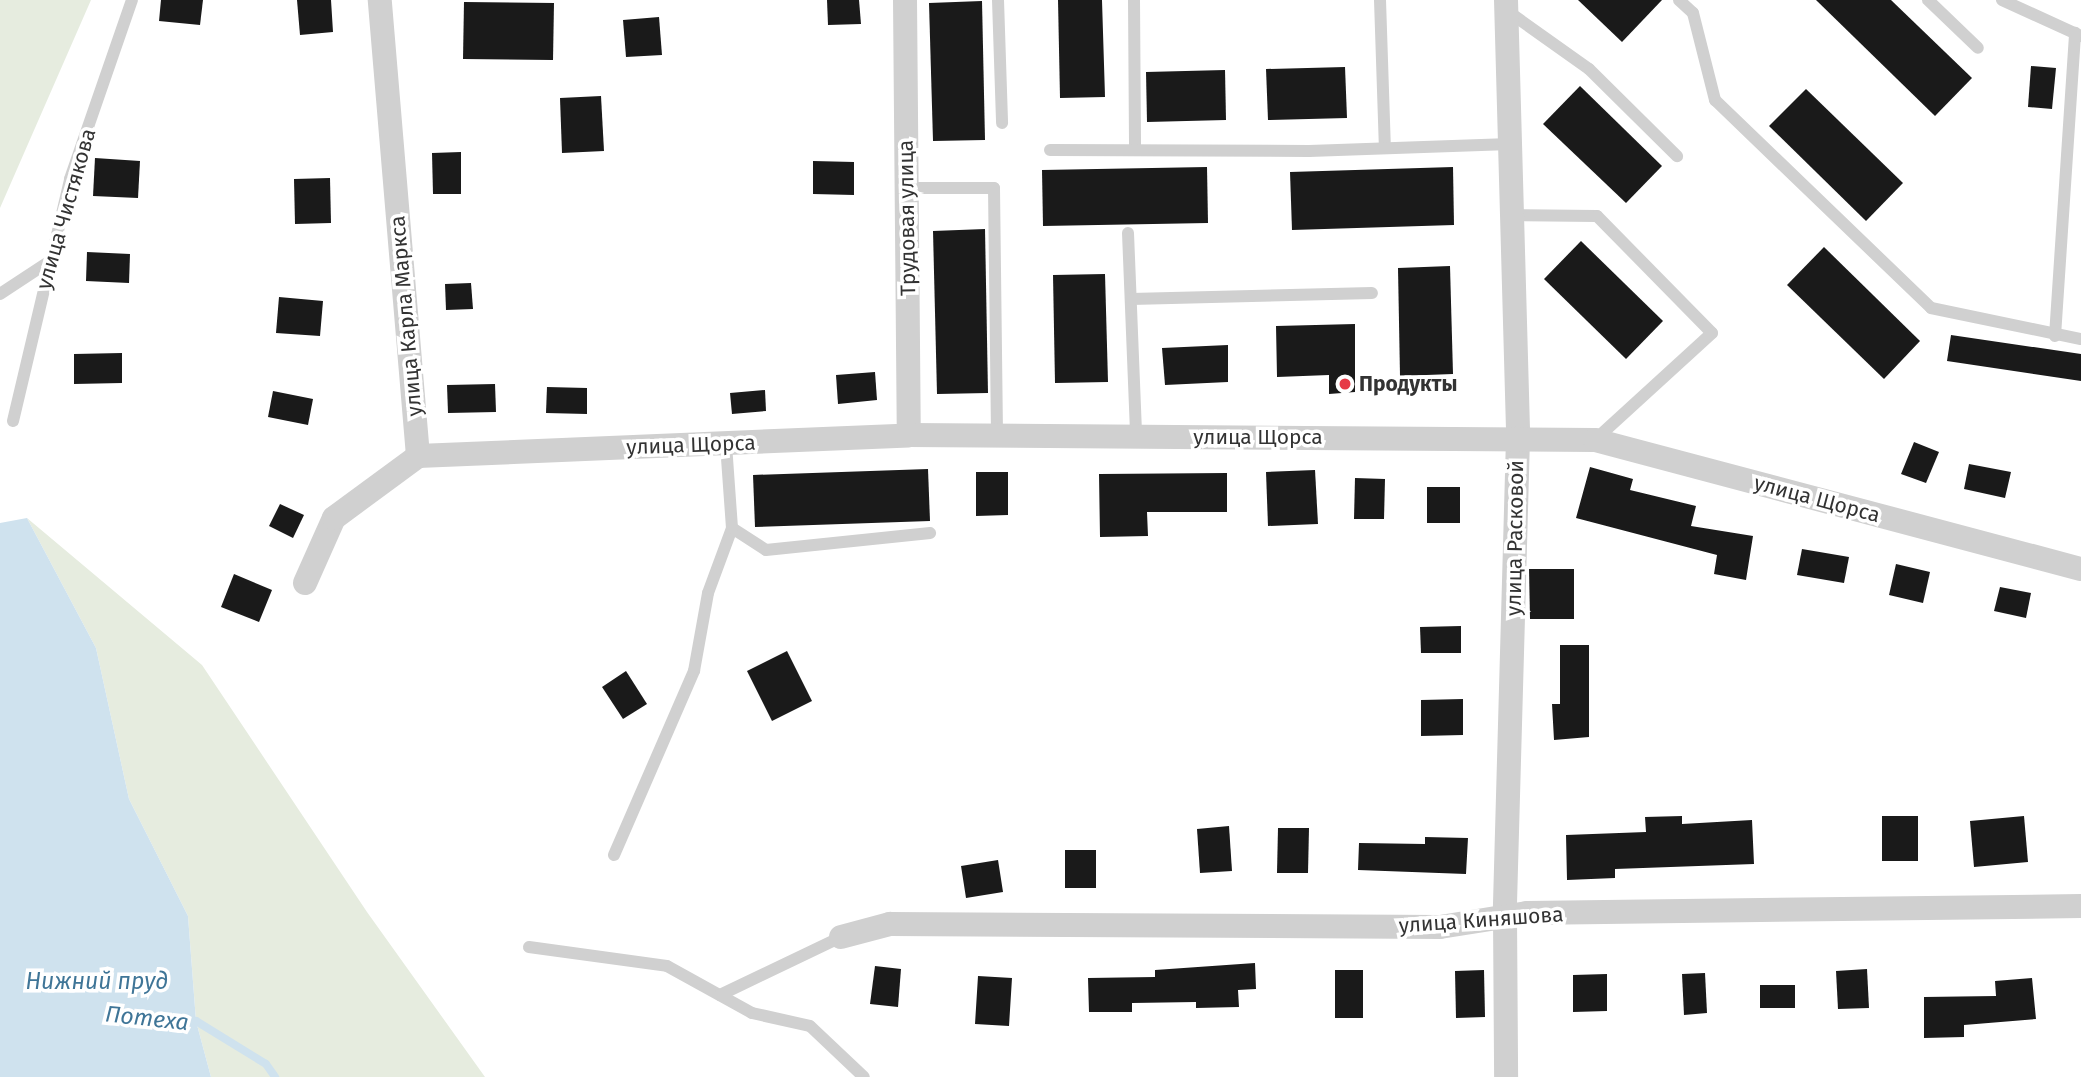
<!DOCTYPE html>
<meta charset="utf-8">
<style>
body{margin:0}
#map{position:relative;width:2081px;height:1077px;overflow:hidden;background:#fff;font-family:"Fira Sans",sans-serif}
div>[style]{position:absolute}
.green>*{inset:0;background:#e6ecdf}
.water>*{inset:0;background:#cfe2ee}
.stream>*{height:8px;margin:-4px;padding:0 4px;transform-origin:4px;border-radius:4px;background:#cfe2ee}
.building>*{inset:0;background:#1a1a1a}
.service>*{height:12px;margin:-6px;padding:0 6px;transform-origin:6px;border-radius:6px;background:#d0d0d0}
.minor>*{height:24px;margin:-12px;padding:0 12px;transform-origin:12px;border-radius:12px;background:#d0d0d0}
.dots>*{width:19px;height:19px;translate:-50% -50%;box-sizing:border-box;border:4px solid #fff;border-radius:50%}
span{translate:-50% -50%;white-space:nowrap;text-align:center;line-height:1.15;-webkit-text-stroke:7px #fff;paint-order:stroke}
.street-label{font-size:21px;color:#333}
.poi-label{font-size:21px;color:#333;font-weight:700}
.left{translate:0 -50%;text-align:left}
.water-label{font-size:23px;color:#3f7597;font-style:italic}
</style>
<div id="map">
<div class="green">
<i style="clip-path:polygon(0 0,91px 0,0 208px)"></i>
<i style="clip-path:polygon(27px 518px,202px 665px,367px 912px,485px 1077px,211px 1077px,196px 1021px,188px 916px,129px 799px,96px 648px)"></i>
</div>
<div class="water">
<i style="clip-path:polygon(27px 518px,96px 648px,129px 799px,188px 916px,196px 1021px,211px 1077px,0 1077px,0 523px)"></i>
</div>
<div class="stream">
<i style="left:185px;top:1020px;width:11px;rotate:5deg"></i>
<i style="left:196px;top:1021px;width:82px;rotate:31.6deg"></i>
<i style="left:266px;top:1064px;width:16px;rotate:55deg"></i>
</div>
<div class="building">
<i style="clip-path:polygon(161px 0,203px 0,200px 25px,159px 21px)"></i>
<i style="clip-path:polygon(297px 0,331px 0,333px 32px,300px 35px)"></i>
<i style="clip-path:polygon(827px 0,859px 0,861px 24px,828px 25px)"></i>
<i style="clip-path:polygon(1058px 0,1102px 0,1105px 97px,1060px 98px)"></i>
<i style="clip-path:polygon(1578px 0,1662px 0,1622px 42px)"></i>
<i style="clip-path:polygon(1816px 0,1891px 0,1972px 78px,1935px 116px)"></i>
<i style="clip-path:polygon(982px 1px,985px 140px,933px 141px,929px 3px)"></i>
<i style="clip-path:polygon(464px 2px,554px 3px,553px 60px,463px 59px)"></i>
<i style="clip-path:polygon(659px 17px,662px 55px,626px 57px,623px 20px)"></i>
<i style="clip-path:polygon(2031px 66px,2056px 68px,2052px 109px,2028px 107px)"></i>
<i style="clip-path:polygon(1345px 67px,1347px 118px,1268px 120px,1266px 69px)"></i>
<i style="clip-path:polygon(1225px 70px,1226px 120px,1147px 122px,1146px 72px)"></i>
<i style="clip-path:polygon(1580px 86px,1662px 166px,1626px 203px,1543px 124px)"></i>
<i style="clip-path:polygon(1806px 89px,1903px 183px,1866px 221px,1769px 126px)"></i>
<i style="clip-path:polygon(601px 96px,604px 151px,562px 153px,560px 98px)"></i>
<i style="clip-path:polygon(461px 152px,461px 194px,433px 194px,432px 153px)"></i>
<i style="clip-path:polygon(95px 158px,140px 161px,138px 198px,93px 196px)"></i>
<i style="clip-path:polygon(813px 161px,854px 162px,854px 195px,813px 194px)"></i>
<i style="clip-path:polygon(1207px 167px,1208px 223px,1043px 226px,1042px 170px)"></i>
<i style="clip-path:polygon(1453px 167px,1454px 225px,1292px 230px,1290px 172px)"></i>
<i style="clip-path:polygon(330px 178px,331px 223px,295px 224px,294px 179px)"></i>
<i style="clip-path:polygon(985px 229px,988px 393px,937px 394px,933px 231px)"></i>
<i style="clip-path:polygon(1581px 241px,1663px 321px,1626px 359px,1544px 279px)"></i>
<i style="clip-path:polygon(1824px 247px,1920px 341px,1884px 379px,1787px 285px)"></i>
<i style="clip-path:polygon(87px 252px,130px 254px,129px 283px,86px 281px)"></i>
<i style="clip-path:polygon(1450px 266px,1453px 374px,1400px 376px,1398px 268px)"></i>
<i style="clip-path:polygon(1105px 274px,1108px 382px,1055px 383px,1053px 275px)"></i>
<i style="clip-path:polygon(471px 283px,473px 309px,446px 310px,445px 284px)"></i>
<i style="clip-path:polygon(279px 297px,323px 301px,320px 336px,276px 333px)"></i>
<i style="clip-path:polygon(1355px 324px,1355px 392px,1329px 394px,1329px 375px,1277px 377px,1276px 326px)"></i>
<i style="clip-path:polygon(1951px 335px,2081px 354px,2081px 381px,1947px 361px)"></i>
<i style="clip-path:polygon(1228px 345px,1228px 382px,1165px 385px,1162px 348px)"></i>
<i style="clip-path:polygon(122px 353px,122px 383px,74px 384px,74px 354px)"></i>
<i style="clip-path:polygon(875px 372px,877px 400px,838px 404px,836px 375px)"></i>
<i style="clip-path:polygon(495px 384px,496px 412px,448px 413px,447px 385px)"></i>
<i style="clip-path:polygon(547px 387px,587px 388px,587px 414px,546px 413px)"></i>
<i style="clip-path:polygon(765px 390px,766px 411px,732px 414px,730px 393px)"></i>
<i style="clip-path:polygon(273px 391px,313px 399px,308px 425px,268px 417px)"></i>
<i style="clip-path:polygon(1914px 442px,1939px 452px,1926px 483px,1901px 474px)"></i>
<i style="clip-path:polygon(1969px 464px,2011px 472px,2005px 498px,1964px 489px)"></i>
<i style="clip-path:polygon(1590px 467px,1633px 479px,1630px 490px,1696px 506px,1691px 526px,1753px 536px,1746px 580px,1714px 574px,1717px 555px,1576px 518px)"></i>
<i style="clip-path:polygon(928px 469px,930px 521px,755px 527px,753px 475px)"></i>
<i style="clip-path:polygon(1315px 470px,1318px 524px,1268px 526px,1266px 472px)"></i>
<i style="clip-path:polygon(976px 472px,1008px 472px,1008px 515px,976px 516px)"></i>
<i style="clip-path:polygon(1227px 473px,1227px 512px,1147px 512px,1148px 536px,1100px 537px,1099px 474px)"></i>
<i style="clip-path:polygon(1355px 478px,1385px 479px,1384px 519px,1354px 519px)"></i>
<i style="clip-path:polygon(1427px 487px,1460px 487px,1460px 523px,1427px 523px)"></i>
<i style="clip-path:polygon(280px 504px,304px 515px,293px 538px,269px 526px)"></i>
<i style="clip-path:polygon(1802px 549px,1849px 557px,1844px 583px,1797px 575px)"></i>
<i style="clip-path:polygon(1896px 564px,1930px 572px,1923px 603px,1889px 595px)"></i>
<i style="clip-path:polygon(1529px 569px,1574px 569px,1574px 619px,1530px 619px)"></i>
<i style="clip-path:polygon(234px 574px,272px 590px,259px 622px,221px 607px)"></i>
<i style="clip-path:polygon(2000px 587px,2031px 593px,2026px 618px,1994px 611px)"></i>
<i style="clip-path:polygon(1461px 626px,1461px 653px,1421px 653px,1420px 627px)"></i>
<i style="clip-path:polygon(1560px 645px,1589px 645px,1589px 737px,1554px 740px,1552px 704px,1560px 704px)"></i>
<i style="clip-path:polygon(787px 651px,812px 701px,772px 721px,747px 671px)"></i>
<i style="clip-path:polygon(626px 671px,647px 704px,623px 719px,602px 687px)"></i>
<i style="clip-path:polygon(1463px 699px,1463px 735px,1421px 736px,1421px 700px)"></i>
<i style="clip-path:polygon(1682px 816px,1682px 824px,1752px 820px,1754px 864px,1615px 869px,1615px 878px,1567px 880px,1566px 835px,1646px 832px,1645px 817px)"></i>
<i style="clip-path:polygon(1882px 816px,1918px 816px,1918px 861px,1882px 861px)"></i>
<i style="clip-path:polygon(2024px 816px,2028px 862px,1974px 867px,1970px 821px)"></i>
<i style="clip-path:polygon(1229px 826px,1232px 871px,1200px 873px,1197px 829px)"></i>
<i style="clip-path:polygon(1278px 828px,1309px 828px,1308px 873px,1277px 873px)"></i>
<i style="clip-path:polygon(1425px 837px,1468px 838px,1466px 874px,1358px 870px,1359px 843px,1425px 844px)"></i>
<i style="clip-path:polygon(1065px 850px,1096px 850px,1096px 888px,1065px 888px)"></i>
<i style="clip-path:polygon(998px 860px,1003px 892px,966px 898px,961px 866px)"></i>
<i style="clip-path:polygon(1255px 963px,1256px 989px,1238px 990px,1239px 1007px,1196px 1008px,1196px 1002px,1132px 1003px,1132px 1012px,1089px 1012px,1088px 978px,1155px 977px,1155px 970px)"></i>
<i style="clip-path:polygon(875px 966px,901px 969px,898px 1007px,870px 1004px)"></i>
<i style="clip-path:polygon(1867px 969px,1869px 1008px,1838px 1009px,1836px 971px)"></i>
<i style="clip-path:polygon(1335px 970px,1363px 970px,1363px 1018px,1335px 1018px)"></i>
<i style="clip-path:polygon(1484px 970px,1485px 1017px,1456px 1018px,1455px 971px)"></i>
<i style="clip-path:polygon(1705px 973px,1707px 1013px,1684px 1015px,1682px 974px)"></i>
<i style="clip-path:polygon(1607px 974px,1607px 1011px,1573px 1012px,1573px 975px)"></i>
<i style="clip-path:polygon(978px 976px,1012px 978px,1009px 1026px,975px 1024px)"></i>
<i style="clip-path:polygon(2032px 978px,2036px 1019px,1964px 1025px,1964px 1037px,1924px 1038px,1924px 997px,1996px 996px,1995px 981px)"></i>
<i style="clip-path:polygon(1760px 985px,1795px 985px,1795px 1008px,1760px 1008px)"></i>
</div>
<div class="service">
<i style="left:998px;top:0;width:123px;rotate:88.1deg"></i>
<i style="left:1134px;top:0;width:150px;rotate:89.6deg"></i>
<i style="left:1380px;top:0;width:148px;rotate:88.1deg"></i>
<i style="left:1679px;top:0;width:19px;rotate:43deg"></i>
<i style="left:1693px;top:13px;width:90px;rotate:75.8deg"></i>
<i style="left:1715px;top:100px;width:300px;rotate:43.9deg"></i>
<i style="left:1931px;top:308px;width:153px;rotate:11.7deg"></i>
<i style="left:1928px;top:0;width:69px;rotate:43.8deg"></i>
<i style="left:2002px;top:0;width:87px;rotate:24.5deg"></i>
<i style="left:1506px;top:10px;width:102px;rotate:35.4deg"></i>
<i style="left:1589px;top:69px;width:124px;rotate:44.7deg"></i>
<i style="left:1050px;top:150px;width:259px;rotate:0.2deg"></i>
<i style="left:1309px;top:151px;width:201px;rotate:-2deg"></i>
<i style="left:907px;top:188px;width:87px"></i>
<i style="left:994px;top:188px;width:248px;rotate:89.3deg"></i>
<i style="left:1512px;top:215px;width:85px;rotate:0.7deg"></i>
<i style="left:1597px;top:216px;width:164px;rotate:45.5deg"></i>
<i style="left:1712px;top:333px;width:159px;rotate:137.6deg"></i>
<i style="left:1128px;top:233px;width:203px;rotate:87.7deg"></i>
<i style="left:0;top:294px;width:60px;rotate:-33.4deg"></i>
<i style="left:1131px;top:299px;width:241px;rotate:-1.4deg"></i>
<i style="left:2055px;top:336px;width:304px;rotate:-86.2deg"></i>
<i style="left:13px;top:421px;width:249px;rotate:-76.7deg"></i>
<i style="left:70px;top:179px;width:189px;rotate:-70.9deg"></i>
<i style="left:732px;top:528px;width:40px;rotate:32.9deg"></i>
<i style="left:766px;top:550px;width:165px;rotate:-5.9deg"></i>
<i style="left:614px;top:855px;width:201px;rotate:-66.5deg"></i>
<i style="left:694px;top:671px;width:79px;rotate:-79.8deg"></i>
<i style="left:708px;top:593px;width:69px;rotate:-69.7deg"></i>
<i style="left:732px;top:528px;width:84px;rotate:-94.1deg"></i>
<i style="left:529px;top:947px;width:139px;rotate:7.8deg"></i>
<i style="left:667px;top:966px;width:97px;rotate:28.9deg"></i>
<i style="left:752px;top:1013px;width:59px;rotate:12.6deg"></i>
<i style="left:810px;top:1026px;width:74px;rotate:43.4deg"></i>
<i style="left:720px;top:995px;width:134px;rotate:-25.6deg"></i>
</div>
<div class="minor">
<i style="left:905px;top:0;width:435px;rotate:89.5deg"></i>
<i style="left:1506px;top:0;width:438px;rotate:88.4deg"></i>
<i style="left:1518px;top:438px;width:479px;rotate:91.6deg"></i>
<i style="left:1505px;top:917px;width:160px;rotate:89.6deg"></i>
<i style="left:418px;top:456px;width:491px;rotate:-2.4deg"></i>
<i style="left:909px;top:435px;width:686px;rotate:0.42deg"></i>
<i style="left:1595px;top:440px;width:503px;rotate:14.87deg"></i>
<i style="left:305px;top:583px;width:71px;rotate:-66deg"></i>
<i style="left:334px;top:518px;width:104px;rotate:-36.4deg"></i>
<i style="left:418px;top:456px;width:458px;rotate:-94.8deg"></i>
<i style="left:841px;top:937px;width:51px;rotate:-14.9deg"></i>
<i style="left:890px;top:924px;width:550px;rotate:0.31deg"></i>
<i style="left:1440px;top:927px;width:88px;rotate:-9.1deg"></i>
<i style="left:1527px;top:913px;width:554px;rotate:-0.72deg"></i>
</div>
<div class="dots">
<i style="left:1345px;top:384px;background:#e63946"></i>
</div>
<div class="street-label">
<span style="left:66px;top:209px;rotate:-74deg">улица Чистякова</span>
<span style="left:907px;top:218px;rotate:-91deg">Трудовая улица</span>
<span style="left:406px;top:316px;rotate:-95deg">улица Карла Маркса</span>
<span style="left:1258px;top:437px">улица Щорса</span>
<span style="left:691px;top:445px;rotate:-2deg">улица Щорса</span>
<span style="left:1817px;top:499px;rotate:15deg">улица Щорса</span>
<span style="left:1515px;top:538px;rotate:-89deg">улица Расковой</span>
<span style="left:1481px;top:920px;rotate:-4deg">улица Киняшова</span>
</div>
<div class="poi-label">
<span class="left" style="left:1359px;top:384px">Продукты</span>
</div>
<div class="water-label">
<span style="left:97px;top:981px">Нижний пруд</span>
<span style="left:147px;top:1018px;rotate:6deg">Потеха</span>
</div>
</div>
